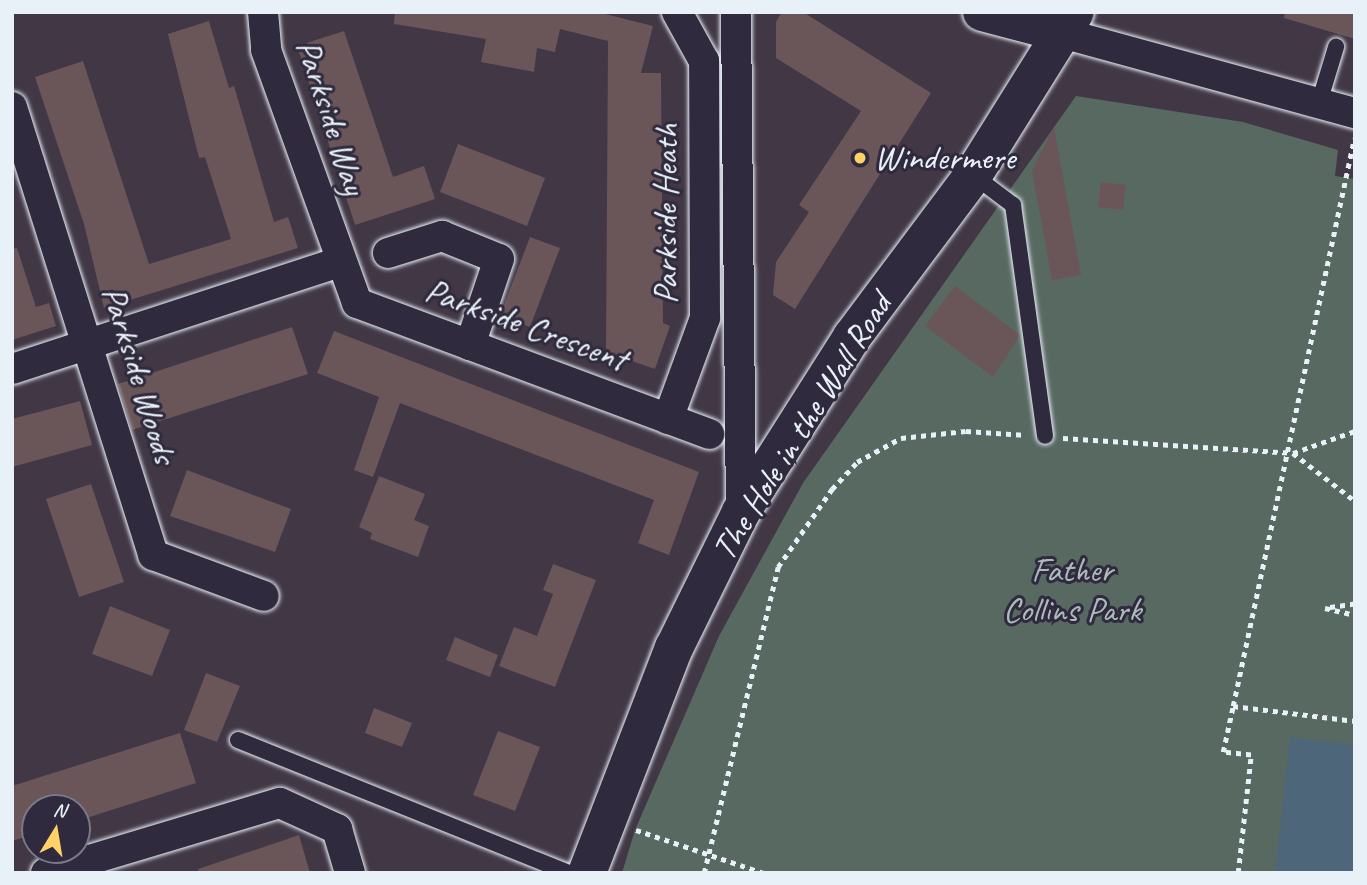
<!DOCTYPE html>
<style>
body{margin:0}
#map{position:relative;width:1367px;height:885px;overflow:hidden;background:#413745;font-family:Caveat,sans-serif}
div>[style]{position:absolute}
.green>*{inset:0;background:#586961}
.water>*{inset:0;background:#4e6679}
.building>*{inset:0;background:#6a5658}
.path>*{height:4.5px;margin-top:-2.25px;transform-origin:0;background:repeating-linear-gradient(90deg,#e8f1f8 0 5px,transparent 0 10px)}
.roads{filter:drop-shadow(0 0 2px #e8f1f8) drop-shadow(0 0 2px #e8f1f8)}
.service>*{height:16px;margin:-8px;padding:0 8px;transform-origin:8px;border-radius:8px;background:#2f2a3d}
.minor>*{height:30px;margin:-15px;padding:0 15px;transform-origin:15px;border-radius:15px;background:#2f2a3d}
.tertiary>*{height:38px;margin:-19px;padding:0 19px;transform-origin:19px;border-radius:19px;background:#2f2a3d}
.dots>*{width:19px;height:19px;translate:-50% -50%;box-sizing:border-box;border:4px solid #2f2a3d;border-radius:50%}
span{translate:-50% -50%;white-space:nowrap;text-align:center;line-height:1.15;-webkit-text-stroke:6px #2f2a3d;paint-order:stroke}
.street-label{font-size:35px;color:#e8f1f8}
.poi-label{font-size:35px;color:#e8f1f8}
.left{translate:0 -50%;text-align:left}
.park-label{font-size:35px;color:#aebbbc}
.frame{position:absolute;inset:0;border:14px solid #e8f1f8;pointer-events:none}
.north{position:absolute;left:21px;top:794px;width:70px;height:70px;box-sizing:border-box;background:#2f2a3d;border:2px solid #797a88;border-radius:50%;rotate:11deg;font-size:19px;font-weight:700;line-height:28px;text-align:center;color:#e8f1f8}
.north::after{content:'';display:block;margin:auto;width:24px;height:32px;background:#ffd166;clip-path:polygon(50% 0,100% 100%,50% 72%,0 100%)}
</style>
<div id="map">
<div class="green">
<i style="clip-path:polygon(1076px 96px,1243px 122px,1338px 150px,1335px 176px,1355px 179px,1355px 873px,622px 873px,635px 830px,719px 636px,803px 483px)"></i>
</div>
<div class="water">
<i style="clip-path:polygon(1290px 737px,1355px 745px,1355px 873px,1275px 873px)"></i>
</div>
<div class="building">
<i style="clip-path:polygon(395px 12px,597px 12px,653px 26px,641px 73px,661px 73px,663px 323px,670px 326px,655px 369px,606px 352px,608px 41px,560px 29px,555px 52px,537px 48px,534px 72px,481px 62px,486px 39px,394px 24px)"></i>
<i style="clip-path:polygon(782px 12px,803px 12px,931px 93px,795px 309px,773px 295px,776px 262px,809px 212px,799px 205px,861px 111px,776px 58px,776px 22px)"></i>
<i style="clip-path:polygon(1285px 12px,1355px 12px,1355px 39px,1284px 18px)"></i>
<i style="clip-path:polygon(209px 21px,229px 88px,234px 86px,274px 222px,288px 217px,298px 248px,104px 308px,84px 224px,35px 77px,83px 61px,149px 264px,231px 239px,205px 157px,199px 158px,168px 34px)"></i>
<i style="clip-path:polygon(344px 31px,393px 177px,424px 166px,435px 199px,355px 225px,297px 46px)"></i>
<i style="clip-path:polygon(1054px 127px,1081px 275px,1052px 280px,1032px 171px)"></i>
<i style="clip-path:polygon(458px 144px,545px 178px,527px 226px,440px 192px)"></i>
<i style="clip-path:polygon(1101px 182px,1126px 185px,1123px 210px,1098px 207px)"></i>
<i style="clip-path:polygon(530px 237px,560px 248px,530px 327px,500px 316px)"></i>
<i style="clip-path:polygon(17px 248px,36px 307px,49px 303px,56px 326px,12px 340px,12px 249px)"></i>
<i style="clip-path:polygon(955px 286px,1020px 335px,993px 377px,925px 326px)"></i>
<i style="clip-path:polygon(292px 327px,308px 374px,132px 430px,118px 384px)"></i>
<i style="clip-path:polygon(334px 331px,699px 472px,669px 555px,638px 543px,654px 500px,400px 403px,373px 477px,354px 470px,379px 397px,317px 373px)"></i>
<i style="clip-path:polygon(80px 401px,92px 445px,12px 467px,12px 419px)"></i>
<i style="clip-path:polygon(187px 470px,291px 509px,275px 552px,170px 516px)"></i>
<i style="clip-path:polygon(379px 476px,425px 494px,414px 520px,429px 526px,418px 557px,370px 539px,372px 533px,359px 527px)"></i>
<i style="clip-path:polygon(91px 484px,124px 582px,79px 597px,46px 499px)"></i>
<i style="clip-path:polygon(553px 564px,596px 580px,555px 687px,499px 666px,514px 627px,537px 636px,553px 594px,543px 590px)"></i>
<i style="clip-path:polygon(110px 606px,170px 630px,152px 676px,92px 654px)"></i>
<i style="clip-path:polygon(455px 637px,498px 655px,490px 677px,446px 660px)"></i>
<i style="clip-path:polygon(206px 673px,240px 686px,217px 742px,184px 730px)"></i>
<i style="clip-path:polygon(374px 708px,412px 723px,402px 747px,365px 733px)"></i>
<i style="clip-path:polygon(498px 731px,540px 747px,515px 811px,473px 795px)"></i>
<i style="clip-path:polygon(180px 733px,196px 783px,77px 821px,77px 808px,35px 808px,35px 834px,12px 841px,12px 786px)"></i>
<i style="clip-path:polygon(299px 835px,310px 873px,199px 873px,198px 869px)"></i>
</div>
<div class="path">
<i style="left:1063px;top:438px;width:230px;rotate:3.7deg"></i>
<i style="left:1293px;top:453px;width:66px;rotate:-19.5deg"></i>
<i style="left:1293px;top:453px;width:78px;rotate:37.7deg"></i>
<i style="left:1355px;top:604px;width:30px;rotate:172deg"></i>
<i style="left:1325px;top:608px;width:31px;rotate:13deg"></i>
<i style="left:1233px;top:706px;width:580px;rotate:-77.95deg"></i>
<i style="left:636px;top:830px;width:135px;rotate:18.6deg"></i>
<i style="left:704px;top:873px;width:315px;rotate:-76.4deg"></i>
<i style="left:778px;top:567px;width:95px;rotate:-55.3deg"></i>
<i style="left:832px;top:489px;width:37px;rotate:-47deg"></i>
<i style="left:857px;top:462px;width:50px;rotate:-28.6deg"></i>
<i style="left:901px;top:438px;width:65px;rotate:-6.1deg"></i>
<i style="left:966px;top:431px;width:60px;rotate:3.8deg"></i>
<i style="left:1238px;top:873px;width:119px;rotate:-83.7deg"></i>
<i style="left:1251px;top:755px;width:28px;rotate:-174deg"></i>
<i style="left:1223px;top:752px;width:47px;rotate:-77.7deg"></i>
<i style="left:1233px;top:706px;width:123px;rotate:7deg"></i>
</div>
<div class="roads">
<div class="service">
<i style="left:1319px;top:103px;width:59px;rotate:-73.1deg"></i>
<i style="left:973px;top:175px;width:50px;rotate:36.9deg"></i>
<i style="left:1013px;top:205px;width:233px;rotate:82.1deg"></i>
<i style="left:238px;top:740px;width:357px;rotate:21.9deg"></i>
</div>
<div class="minor">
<i style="left:263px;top:12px;width:38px;rotate:85deg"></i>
<i style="left:266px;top:50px;width:269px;rotate:70.2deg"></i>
<i style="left:357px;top:303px;width:376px;rotate:20.4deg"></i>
<i style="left:736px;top:12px;width:500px;rotate:89.43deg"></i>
<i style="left:1062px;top:33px;width:304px;rotate:15.3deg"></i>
<i style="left:12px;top:107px;width:470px;rotate:72.5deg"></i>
<i style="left:153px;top:555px;width:118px;rotate:20.3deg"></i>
<i style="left:388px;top:253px;width:57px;rotate:-17.5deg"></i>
<i style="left:442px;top:236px;width:61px;rotate:22deg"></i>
<i style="left:499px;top:259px;width:91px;rotate:108.6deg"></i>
<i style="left:12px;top:369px;width:344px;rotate:-18.1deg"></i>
<i style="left:668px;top:419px;width:108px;rotate:-69.9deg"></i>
<i style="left:705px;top:318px;width:257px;rotate:-90.2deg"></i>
<i style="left:704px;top:61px;width:56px;rotate:-118.9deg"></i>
<i style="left:46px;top:873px;width:244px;rotate:-16.7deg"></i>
<i style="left:280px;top:803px;width:63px;rotate:24.5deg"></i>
<i style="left:337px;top:829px;width:46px;rotate:73.5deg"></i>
</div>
<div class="tertiary">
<i style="left:982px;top:12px;width:83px;rotate:14.7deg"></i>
<i style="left:587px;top:873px;width:241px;rotate:-68.9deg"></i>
<i style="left:674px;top:648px;width:152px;rotate:-63.8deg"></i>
<i style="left:741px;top:512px;width:207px;rotate:-57.6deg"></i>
<i style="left:852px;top:337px;width:202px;rotate:-53.2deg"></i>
<i style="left:973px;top:175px;width:192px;rotate:-58deg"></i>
</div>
</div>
<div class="dots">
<i style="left:860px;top:158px;background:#ffd166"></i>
</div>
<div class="street-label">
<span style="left:331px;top:117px;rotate:72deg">Parkside Way</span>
<span style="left:666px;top:214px;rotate:-90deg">Parkside Heath</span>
<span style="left:526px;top:325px;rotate:20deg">Parkside Crescent</span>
<span style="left:139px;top:375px;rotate:73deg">Parkside Woods</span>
<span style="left:802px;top:427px;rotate:-58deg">The Hole in the Wall Road</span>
</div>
<div class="poi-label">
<span class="left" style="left:874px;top:158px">Windermere</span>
</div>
<div class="park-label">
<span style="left:1072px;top:590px">Father<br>Collins Park</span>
</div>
<div class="frame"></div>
<div class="north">N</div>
</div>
